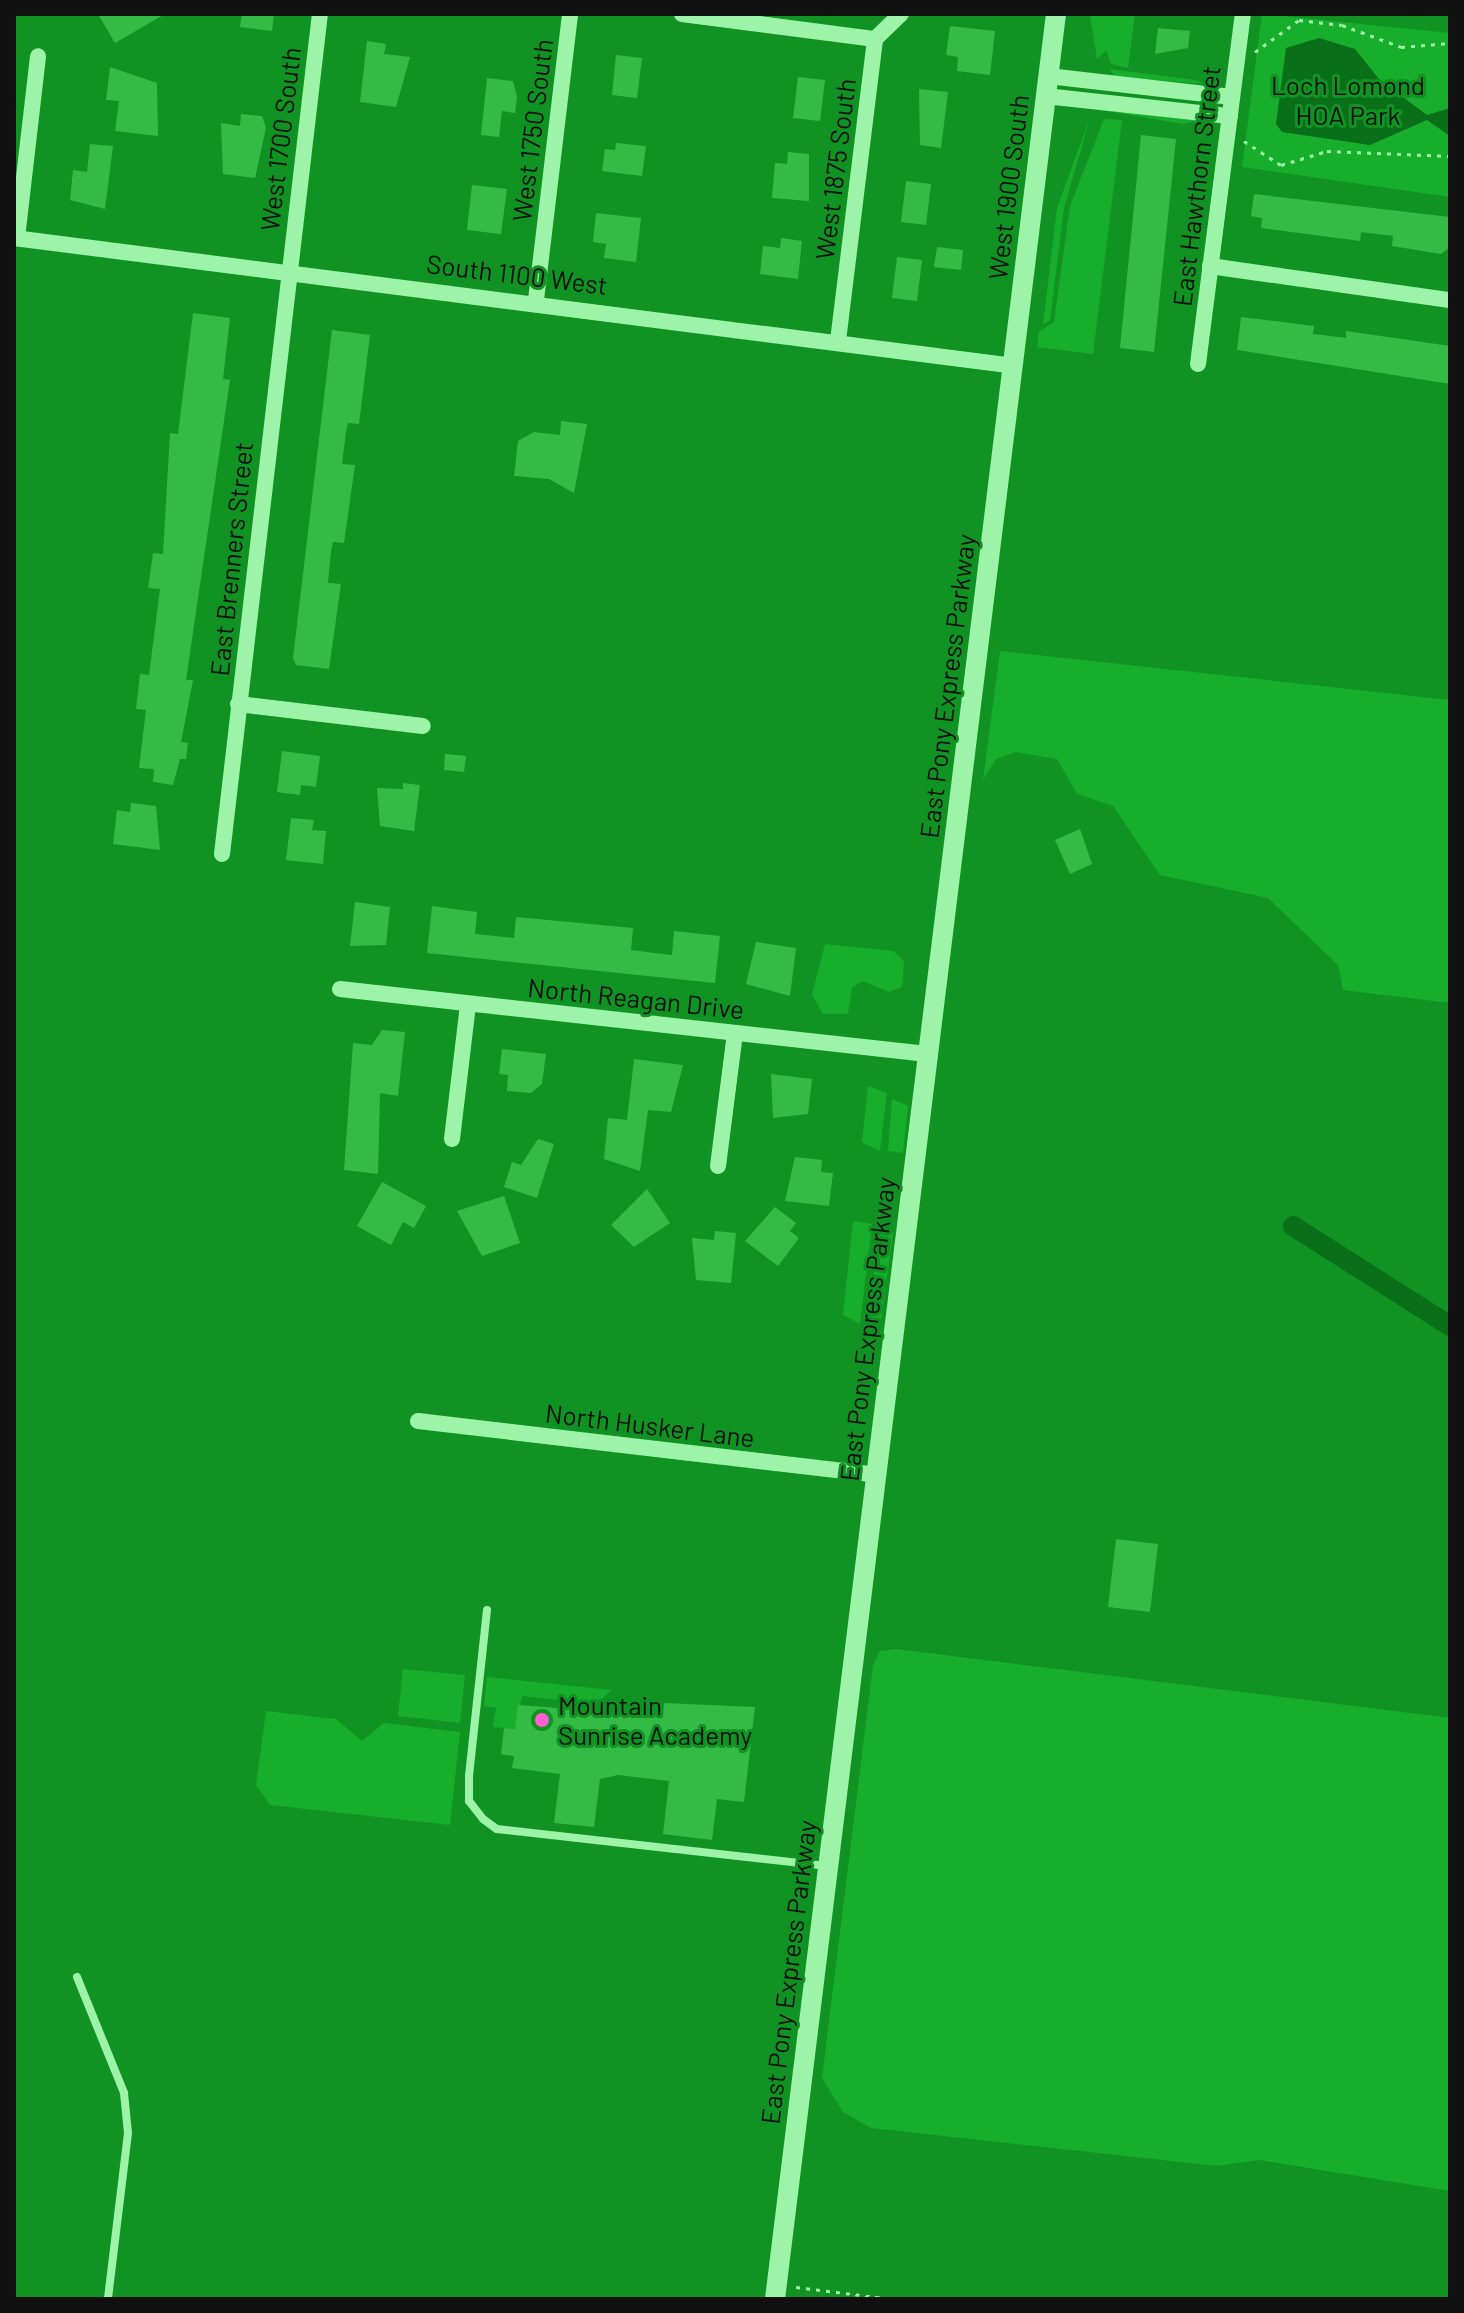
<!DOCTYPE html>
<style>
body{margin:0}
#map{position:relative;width:1464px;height:2313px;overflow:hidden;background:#109323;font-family:Barlow,sans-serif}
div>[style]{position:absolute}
.green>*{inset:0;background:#17ae2b}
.water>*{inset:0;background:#096f19}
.canal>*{height:20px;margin:-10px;padding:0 10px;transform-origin:10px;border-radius:10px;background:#096f19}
.building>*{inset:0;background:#34bb46}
.path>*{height:3px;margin-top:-1.5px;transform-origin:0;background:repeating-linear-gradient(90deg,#9df4a8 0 4px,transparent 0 10px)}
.service>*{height:8px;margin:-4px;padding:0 4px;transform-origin:4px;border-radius:4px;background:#9df4a8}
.minor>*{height:16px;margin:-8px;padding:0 8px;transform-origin:8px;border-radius:8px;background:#9df4a8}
.tertiary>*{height:20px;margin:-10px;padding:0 10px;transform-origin:10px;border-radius:10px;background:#9df4a8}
.dots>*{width:22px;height:22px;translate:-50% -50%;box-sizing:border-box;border:4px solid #109323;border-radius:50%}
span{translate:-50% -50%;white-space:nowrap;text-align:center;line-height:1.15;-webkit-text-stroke:6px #109323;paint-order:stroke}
.park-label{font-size:26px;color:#111}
.street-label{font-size:26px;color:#111}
.poi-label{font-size:26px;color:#111}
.left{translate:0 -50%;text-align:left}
.frame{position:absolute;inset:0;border:16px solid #111;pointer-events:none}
</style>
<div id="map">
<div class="green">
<i style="clip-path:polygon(1090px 14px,1135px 14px,1128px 68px,1111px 64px,1106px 50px,1097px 59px)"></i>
<i style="clip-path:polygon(1262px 14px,1450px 33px,1450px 197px,1242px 167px)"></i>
<i style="clip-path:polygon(1109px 69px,1196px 80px,1204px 84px,1116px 77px)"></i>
<i style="clip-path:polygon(1101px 110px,1194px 120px,1197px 121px,1183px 124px)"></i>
<i style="clip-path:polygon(1090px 118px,1064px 208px,1050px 321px,1043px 324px,1057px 208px)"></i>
<i style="clip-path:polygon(1104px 119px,1122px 120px,1093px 354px,1037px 347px,1039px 332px,1054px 322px,1070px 206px)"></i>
<i style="clip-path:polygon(1000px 651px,1450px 700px,1450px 1003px,1343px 990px,1338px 965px,1268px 898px,1160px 875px,1113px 806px,1077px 794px,1057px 759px,1016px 752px,996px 759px,983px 780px)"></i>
<i style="clip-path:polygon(825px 944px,894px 951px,904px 962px,902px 987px,889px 992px,863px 981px,852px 987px,848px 1014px,823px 1014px,812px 995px)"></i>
<i style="clip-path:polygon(868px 1086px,887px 1093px,880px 1151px,862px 1142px)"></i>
<i style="clip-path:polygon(892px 1099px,908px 1106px,903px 1153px,888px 1151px)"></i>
<i style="clip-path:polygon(853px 1221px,872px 1224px,860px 1324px,843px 1315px)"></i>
<i style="clip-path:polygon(879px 1231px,893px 1232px,881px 1321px,867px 1320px)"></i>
<i style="clip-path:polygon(896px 1649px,1450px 1718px,1450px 2191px,1259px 2160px,1217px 2166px,871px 2128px,843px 2112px,822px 2078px,873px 1665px,880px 1651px)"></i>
<i style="clip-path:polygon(403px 1669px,465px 1675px,460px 1723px,398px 1716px)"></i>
<i style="clip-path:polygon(487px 1677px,612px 1690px,596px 1704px,522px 1696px,515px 1729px,493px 1727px,496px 1708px,484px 1706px)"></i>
<i style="clip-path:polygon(266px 1711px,336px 1719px,362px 1741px,384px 1723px,460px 1732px,450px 1825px,270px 1805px,256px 1785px)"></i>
</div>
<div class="water">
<i style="clip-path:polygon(1319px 38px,1355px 49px,1379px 79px,1427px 115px,1450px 108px,1450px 136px,1427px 120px,1370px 145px,1282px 132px,1276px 124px,1286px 48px)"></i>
</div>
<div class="canal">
<i style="left:1293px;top:1226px;width:186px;rotate:32.5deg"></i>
</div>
<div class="building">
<i style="clip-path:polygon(98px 14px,165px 14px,115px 43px)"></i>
<i style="clip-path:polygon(242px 14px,274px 14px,272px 31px,240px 27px)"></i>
<i style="clip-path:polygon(950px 26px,995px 31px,990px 75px,957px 71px,958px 57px,946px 55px)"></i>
<i style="clip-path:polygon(1158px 28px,1190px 31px,1188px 48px,1155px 54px)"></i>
<i style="clip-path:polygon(367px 41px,386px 44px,384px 54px,410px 57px,396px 107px,360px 102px)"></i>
<i style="clip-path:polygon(616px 55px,642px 58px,637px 98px,612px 95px)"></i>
<i style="clip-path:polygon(110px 67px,157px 83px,158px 136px,115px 131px,119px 101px,106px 100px)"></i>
<i style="clip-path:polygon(798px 77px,825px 80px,820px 121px,793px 118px)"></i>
<i style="clip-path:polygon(487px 78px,513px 81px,517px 97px,515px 113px,502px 111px,499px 137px,481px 135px)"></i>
<i style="clip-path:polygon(919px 89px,948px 92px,941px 148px,920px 145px)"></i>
<i style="clip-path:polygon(241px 114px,262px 116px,266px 128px,255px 178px,223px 174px,221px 123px,240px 126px)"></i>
<i style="clip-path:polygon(1141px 135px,1176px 139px,1154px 352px,1120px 348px)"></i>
<i style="clip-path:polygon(616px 143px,646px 146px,642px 176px,602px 171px,605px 149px,615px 150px)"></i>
<i style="clip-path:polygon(90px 144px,113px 146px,105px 209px,70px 200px,73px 170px,87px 172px)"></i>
<i style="clip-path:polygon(788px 152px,809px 154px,809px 201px,772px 198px,775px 163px,787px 164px)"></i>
<i style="clip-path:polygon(906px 181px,931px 184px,926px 225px,901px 222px)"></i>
<i style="clip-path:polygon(472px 185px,507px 189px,501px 234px,467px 230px)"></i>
<i style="clip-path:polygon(1254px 194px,1450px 217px,1450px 247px,1441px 254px,1392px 246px,1393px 236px,1361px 232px,1360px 241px,1261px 228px,1262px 218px,1251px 216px)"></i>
<i style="clip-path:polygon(596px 213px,641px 218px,636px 262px,604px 258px,606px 244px,593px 242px)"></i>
<i style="clip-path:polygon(781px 238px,802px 241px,798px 279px,760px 274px,763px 246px,780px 248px)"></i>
<i style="clip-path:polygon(937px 247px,963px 250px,961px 270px,934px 267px)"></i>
<i style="clip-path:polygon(897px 257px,922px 260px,917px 301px,892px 298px)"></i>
<i style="clip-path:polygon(193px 313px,230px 318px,223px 379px,230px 380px,186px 680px,193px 680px,181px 742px,188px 743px,186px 759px,180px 759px,173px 785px,153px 782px,154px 769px,139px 768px,146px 710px,136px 709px,140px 674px,149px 675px,160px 589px,148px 588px,153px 553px,163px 554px,170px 433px,178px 434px)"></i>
<i style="clip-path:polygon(1241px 317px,1314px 326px,1313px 334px,1346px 338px,1346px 331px,1450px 346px,1450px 384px,1237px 350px)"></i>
<i style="clip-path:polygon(332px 330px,370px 335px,359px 424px,348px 423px,346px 432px,342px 464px,355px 465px,344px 543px,333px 542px,331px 551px,328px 583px,341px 584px,329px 669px,296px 665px,293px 658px)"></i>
<i style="clip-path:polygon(561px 421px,587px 424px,574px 493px,549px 479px,514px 476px,518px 441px,534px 432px,560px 435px)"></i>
<i style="clip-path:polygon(282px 751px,320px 756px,316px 787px,301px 785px,300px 795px,277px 792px)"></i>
<i style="clip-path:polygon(445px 754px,466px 756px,464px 772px,444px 770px)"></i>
<i style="clip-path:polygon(403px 783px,420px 785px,414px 831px,380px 826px,377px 788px,403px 789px)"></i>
<i style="clip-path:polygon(131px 803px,156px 806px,160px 850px,113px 844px,117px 810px,130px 812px)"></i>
<i style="clip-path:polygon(291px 818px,314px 820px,312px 830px,326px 831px,323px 864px,286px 860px)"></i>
<i style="clip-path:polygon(1080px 829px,1092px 864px,1070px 874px,1055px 840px)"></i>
<i style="clip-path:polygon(355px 902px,390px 907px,386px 945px,350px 946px)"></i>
<i style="clip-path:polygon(432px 906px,477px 912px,475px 934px,514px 938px,516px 917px,633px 928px,631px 950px,663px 954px,672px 955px,674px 931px,720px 936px,715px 983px,427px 953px)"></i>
<i style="clip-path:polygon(756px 942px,796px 948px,790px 996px,746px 984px)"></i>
<i style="clip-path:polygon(382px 1030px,405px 1032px,398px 1096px,380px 1093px,378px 1174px,344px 1170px,353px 1043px,372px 1045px)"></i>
<i style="clip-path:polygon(502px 1049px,546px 1054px,542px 1084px,531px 1093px,507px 1091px,508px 1075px,499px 1074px)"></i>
<i style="clip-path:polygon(634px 1059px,683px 1065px,671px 1112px,648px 1110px,640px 1171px,604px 1159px,608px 1118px,627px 1120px)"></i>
<i style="clip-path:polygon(771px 1074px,812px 1079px,808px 1114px,773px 1118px)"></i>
<i style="clip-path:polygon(538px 1139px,554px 1144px,537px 1198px,504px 1187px,512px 1162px,521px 1165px)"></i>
<i style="clip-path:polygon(795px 1157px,822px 1160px,821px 1172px,833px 1173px,829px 1206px,785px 1201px)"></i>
<i style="clip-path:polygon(382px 1182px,426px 1206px,414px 1228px,403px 1222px,391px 1245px,357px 1226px)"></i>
<i style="clip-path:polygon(647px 1189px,670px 1223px,634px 1247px,611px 1225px)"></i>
<i style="clip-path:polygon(504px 1196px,520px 1243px,482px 1256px,457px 1211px)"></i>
<i style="clip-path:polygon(775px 1207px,796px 1223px,790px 1231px,799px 1238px,778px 1266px,745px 1241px)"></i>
<i style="clip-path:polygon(715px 1231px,736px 1233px,731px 1283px,696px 1280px,692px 1238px,714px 1240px)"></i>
<i style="clip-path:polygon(1116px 1539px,1158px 1544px,1150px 1612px,1108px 1607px)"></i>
<i style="clip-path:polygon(664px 1703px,755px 1707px,744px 1802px,717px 1799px,712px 1840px,663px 1834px,669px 1781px,618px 1775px,600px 1779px,594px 1827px,554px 1823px,560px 1774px,512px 1768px,514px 1756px,501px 1754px,504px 1728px,515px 1729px,518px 1705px,663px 1716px)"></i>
</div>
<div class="path">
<i style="left:1255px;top:52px;width:54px;rotate:-36deg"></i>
<i style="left:1299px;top:20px;width:43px;rotate:6.6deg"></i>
<i style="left:1342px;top:25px;width:63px;rotate:20.4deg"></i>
<i style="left:1401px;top:47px;width:49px;rotate:-4.7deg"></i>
<i style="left:1244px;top:141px;width:44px;rotate:33deg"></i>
<i style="left:1281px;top:165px;width:48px;rotate:-16.9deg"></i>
<i style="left:1327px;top:151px;width:123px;rotate:2.3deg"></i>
<i style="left:796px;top:2287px;width:97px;rotate:7.1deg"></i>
</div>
<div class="service">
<i style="left:487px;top:1610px;width:167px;rotate:96.2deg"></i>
<i style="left:469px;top:1776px;width:25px;rotate:90deg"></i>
<i style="left:469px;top:1801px;width:23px;rotate:52deg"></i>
<i style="left:483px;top:1819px;width:17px;rotate:36deg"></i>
<i style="left:497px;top:1829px;width:331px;rotate:6.4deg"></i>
<i style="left:77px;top:1977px;width:125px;rotate:67.9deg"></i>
<i style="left:124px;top:2093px;width:40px;rotate:84.3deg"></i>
<i style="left:128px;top:2133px;width:167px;rotate:96.9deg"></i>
</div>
<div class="minor">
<i style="left:682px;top:14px;width:195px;rotate:7.4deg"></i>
<i style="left:1048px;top:76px;width:185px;rotate:6.5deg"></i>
<i style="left:1045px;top:96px;width:186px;rotate:6.2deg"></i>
<i style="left:14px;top:238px;width:1008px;rotate:7.29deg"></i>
<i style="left:17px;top:238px;width:183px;rotate:-83.4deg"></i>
<i style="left:1210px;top:266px;width:242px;rotate:8.1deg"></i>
<i style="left:536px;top:300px;width:288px;rotate:-83.2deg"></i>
<i style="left:838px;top:341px;width:304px;rotate:-83deg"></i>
<i style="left:875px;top:39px;width:36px;rotate:-44deg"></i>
<i style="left:1198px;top:364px;width:353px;rotate:-82.7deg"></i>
<i style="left:238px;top:704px;width:186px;rotate:6.8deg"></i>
<i style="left:222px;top:854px;width:846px;rotate:-83.35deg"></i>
<i style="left:340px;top:989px;width:591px;rotate:6.32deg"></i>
<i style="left:452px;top:1139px;width:136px;rotate:-83.2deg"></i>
<i style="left:718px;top:1166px;width:134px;rotate:-82.7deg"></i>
<i style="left:418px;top:1421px;width:460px;rotate:6.7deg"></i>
</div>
<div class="tertiary">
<i style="left:775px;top:2299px;width:2302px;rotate:-82.99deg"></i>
</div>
<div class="dots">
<i style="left:542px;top:1720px;background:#ff5fd0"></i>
</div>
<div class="park-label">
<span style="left:1348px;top:100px">Loch Lomond<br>HOA Park</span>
</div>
<div class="street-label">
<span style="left:532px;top:130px;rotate:-83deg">West 1750 South</span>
<span style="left:280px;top:139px;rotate:-83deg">West 1700 South</span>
<span style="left:835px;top:169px;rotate:-83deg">West 1875 South</span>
<span style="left:1196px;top:186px;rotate:-83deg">East Hawthorn Street</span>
<span style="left:1008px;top:187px;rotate:-83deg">West 1900 South</span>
<span style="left:517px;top:274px;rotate:7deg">South 1100 West</span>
<span style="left:231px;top:559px;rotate:-84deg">East Brenners Street</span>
<span style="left:947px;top:686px;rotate:-83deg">East Pony Express Parkway</span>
<span style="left:636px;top:998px;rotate:6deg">North Reagan Drive</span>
<span style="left:867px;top:1329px;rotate:-83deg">East Pony Express Parkway</span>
<span style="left:650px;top:1425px;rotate:7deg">North Husker Lane</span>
<span style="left:788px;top:1972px;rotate:-83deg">East Pony Express Parkway</span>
</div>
<div class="poi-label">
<span class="left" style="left:558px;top:1720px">Mountain<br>Sunrise Academy</span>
</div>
<div class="frame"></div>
</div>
